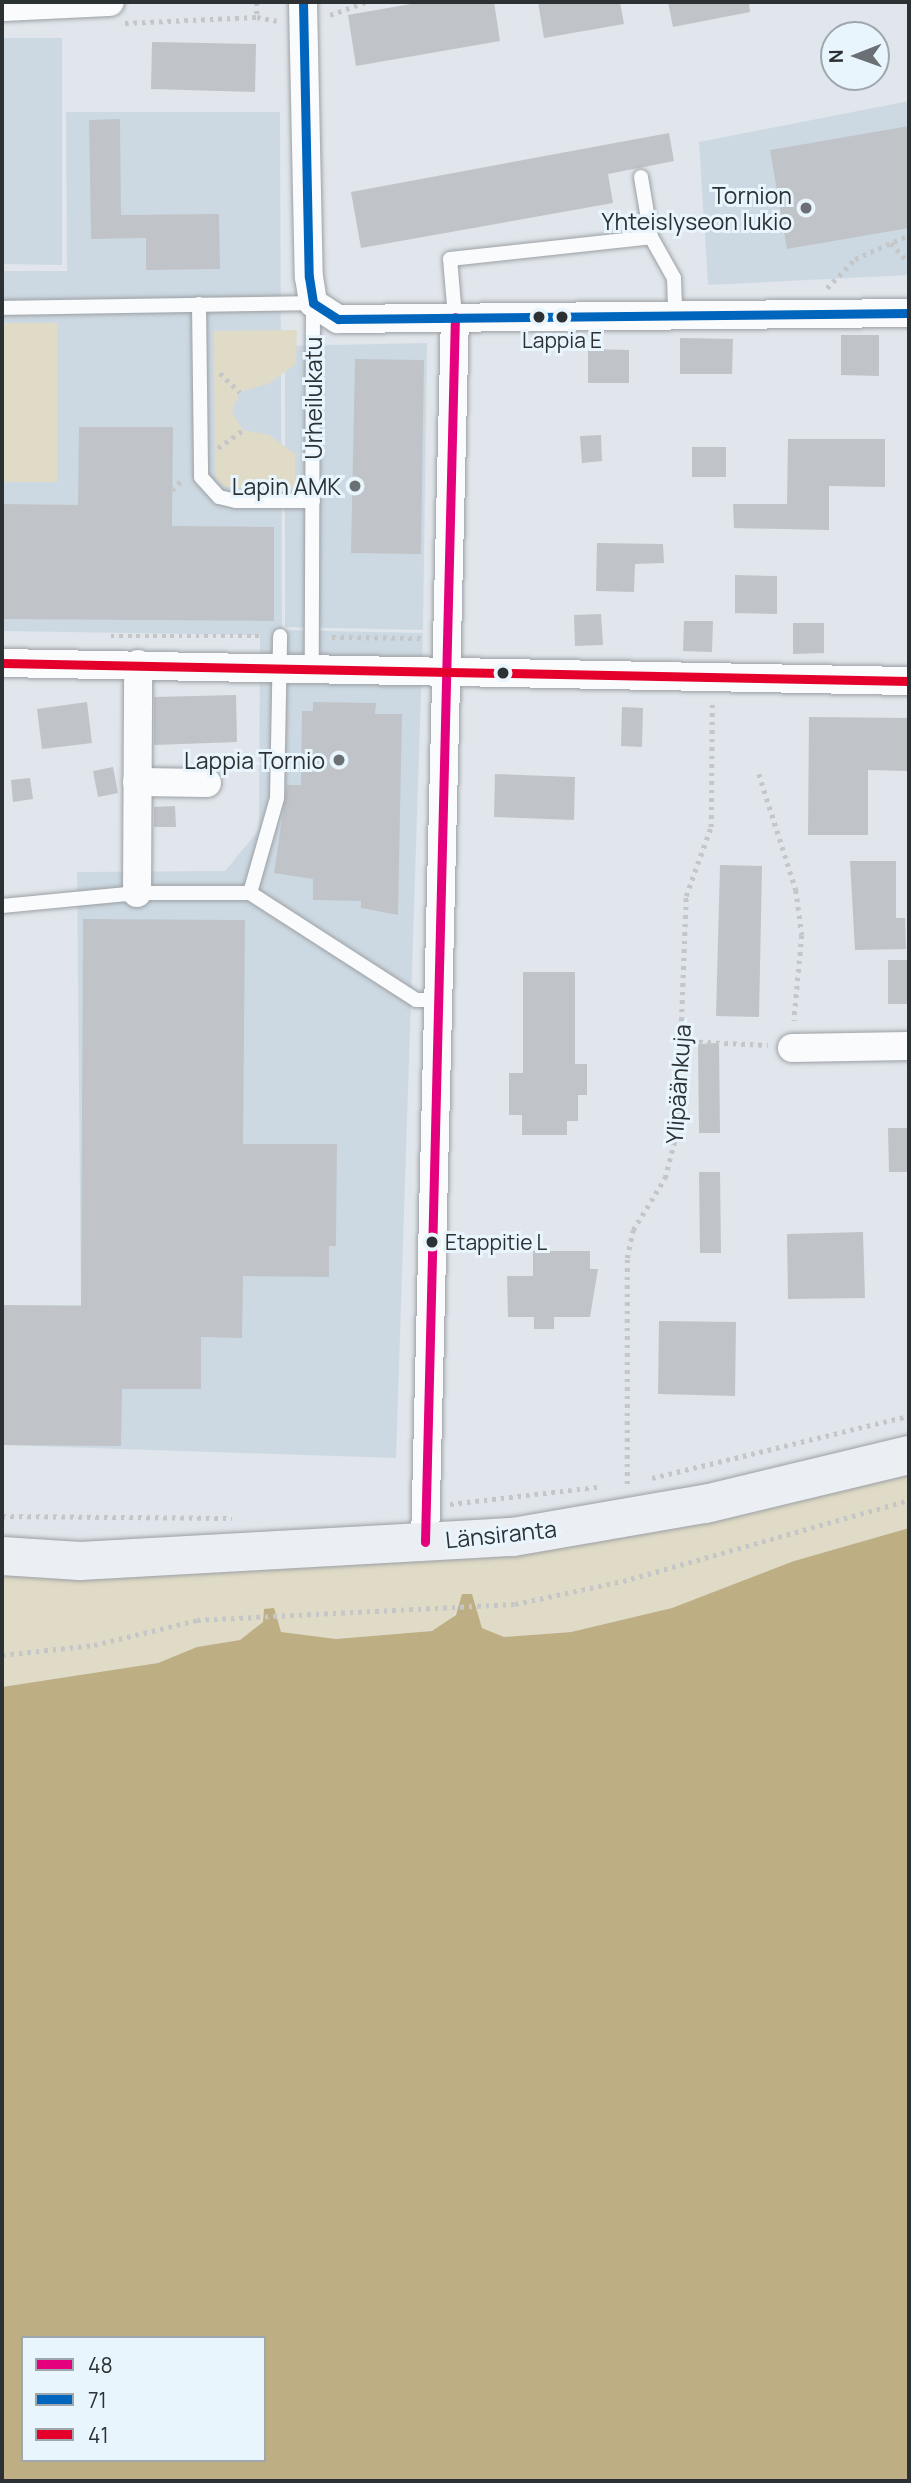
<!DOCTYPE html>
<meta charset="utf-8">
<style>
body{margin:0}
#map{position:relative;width:911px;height:2483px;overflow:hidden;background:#e0e6eb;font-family:Manrope,sans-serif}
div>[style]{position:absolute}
.built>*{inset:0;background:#cdd9e2}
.green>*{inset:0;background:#e0dbc6}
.water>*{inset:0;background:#bdaf83}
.building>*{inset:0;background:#c0c4c8}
.path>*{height:4.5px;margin-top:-2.25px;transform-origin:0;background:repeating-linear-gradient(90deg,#c4c6c8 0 3.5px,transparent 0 8.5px)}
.roads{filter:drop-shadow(0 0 2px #9ca0a4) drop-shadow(0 0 2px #9ca0a4)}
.lane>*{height:14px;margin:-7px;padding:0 7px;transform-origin:7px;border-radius:7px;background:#fafbfc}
.street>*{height:28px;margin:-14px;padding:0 14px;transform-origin:14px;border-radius:14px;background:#fafbfc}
.secondary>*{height:38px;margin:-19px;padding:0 19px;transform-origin:19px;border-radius:19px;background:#ebeff3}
.bus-1>*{height:9px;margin:-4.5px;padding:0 4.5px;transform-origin:4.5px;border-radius:4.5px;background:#e5007d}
.bus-2>*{height:9px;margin:-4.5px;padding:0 4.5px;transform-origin:4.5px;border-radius:4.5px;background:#0065bd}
.bus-3>*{height:9px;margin:-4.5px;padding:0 4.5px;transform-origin:4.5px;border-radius:4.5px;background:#e4002b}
.dots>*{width:19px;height:19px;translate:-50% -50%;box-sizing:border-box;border:4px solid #e9f5fd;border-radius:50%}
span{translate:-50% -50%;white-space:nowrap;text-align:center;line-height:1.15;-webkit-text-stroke:6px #e9f5fd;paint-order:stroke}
.bus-label{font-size:21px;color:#2c3134}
.left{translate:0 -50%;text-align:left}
.poi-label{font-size:23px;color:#2c3134}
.right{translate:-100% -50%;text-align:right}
.street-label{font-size:23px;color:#2c3134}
.frame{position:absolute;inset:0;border:4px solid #2c3134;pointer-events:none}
.legend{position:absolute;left:21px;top:2336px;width:245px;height:126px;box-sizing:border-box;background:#e9f5fd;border:2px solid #9da7ad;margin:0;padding:9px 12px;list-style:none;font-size:21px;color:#2c3134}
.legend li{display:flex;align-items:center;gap:14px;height:35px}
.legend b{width:35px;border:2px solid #9da7ad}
.north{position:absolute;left:820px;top:21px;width:70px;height:70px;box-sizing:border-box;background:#e9f5fd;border:2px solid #9da7ad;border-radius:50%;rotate:269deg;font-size:19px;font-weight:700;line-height:28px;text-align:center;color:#2c3134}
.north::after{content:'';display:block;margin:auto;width:24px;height:32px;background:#6b7074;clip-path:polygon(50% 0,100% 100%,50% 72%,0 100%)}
</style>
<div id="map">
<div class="built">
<i style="clip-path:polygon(2px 38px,62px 38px,62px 265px,2px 264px)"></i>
<i style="clip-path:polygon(909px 101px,909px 275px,708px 285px,699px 142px)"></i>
<i style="clip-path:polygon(66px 112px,280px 112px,282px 630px,423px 633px,396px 1458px,2px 1445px,2px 1305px,81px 1305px,77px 872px,225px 871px,259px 830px,260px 635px,2px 631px,2px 271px,67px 271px)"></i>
<i style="clip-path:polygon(427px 343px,423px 630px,285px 627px,285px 346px)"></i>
</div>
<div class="green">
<i style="clip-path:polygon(2px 323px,57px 323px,57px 482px,2px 482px)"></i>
<i style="clip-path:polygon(297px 330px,296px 364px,270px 383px,240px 392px,232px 412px,243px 430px,269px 435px,295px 454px,295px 489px,225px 487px,215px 477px,214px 331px)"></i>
<i style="clip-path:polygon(909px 1463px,909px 1528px,794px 1561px,672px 1608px,571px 1632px,504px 1637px,482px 1628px,472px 1594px,447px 1624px,432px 1631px,335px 1639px,281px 1632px,264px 1609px,263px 1622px,240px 1640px,197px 1647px,158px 1663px,2px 1687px,2px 1567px,513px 1545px)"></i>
</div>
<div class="water">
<i style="clip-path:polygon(evenodd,909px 1528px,909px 2481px,2px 2481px,2px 1687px,158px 1663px,197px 1647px,240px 1640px,263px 1622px,264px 1609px,274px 1608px,281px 1632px,336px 1639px,432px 1631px,456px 1615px,462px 1594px,472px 1594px,482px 1628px,504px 1637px,571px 1632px,672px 1608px,794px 1561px,909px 1528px,23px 2338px,264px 2338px,264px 2460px,23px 2460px,23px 2338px)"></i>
</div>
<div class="building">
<i style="clip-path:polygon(422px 2px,494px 2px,500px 41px,356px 66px,348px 15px)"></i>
<i style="clip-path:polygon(538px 2px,620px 2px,624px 24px,544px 38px)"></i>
<i style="clip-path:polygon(668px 2px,749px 2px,750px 12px,673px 27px)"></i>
<i style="clip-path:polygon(152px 42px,256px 44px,255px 92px,151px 89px)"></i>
<i style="clip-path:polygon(120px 119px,121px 215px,219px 214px,220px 269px,146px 270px,146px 238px,91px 239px,89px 120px)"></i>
<i style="clip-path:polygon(909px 126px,909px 228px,787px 249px,770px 150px)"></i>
<i style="clip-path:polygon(669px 133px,674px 161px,608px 174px,613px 203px,361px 248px,351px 192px)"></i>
<i style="clip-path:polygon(841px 335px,879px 335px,879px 376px,841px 375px)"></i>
<i style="clip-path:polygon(680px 338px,733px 339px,732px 374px,680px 374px)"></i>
<i style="clip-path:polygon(588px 349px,629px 350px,629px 383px,588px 383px)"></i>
<i style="clip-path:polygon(355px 359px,424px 360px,421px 554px,351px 553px)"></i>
<i style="clip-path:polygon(79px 427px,173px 427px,172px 526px,274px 527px,274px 621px,2px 619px,2px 504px,78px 505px)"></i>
<i style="clip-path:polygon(601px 435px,602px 461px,582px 463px,580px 436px)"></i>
<i style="clip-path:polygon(788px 439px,885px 439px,885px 487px,829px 486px,829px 530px,734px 528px,733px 504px,787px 504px)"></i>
<i style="clip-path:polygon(692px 447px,726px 447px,726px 477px,692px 477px)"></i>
<i style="clip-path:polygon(597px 543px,663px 544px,664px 563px,635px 564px,634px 592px,596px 591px)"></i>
<i style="clip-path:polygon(735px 575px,777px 576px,777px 614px,735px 613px)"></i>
<i style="clip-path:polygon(601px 614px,603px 645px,575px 646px,574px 615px)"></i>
<i style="clip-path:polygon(684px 621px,713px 621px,712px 652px,683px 651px)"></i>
<i style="clip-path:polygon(793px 623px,824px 623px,824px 653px,793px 654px)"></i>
<i style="clip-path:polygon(236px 695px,237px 742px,154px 745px,154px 697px)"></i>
<i style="clip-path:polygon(87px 702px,92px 743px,42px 749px,37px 709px)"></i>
<i style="clip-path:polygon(313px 702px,376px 703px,375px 714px,402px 714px,398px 915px,361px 908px,361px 901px,313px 900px,313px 879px,274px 873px,287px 785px,301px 785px,302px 711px,313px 711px)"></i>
<i style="clip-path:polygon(622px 707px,643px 708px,642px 747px,621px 746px)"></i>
<i style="clip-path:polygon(809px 717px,909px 718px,909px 771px,868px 770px,868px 835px,808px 835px)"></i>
<i style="clip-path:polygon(113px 767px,118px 793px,98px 797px,93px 771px)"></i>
<i style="clip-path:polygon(495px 774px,575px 777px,574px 820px,494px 817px)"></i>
<i style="clip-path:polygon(30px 778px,33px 799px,13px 802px,11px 780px)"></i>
<i style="clip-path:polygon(175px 806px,176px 827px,154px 827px,154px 807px)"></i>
<i style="clip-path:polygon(850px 861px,896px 861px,896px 918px,905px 918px,906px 949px,855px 950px)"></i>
<i style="clip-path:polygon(720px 865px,762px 866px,759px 1017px,716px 1016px)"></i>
<i style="clip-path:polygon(83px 919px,245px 920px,243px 1144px,337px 1144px,336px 1246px,329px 1246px,329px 1277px,243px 1276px,242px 1338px,201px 1337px,201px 1389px,122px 1389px,121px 1446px,2px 1445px,2px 1305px,81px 1306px)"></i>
<i style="clip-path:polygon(888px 960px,909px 960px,909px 1004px,888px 1004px)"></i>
<i style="clip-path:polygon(523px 972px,575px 972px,575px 1064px,587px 1064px,587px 1095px,578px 1095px,578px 1121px,567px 1121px,567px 1135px,522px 1135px,522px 1115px,509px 1115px,509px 1073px,523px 1073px)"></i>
<i style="clip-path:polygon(719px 1043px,720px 1133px,699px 1133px,698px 1044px)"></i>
<i style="clip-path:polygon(888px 1128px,909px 1128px,909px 1172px,889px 1172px)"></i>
<i style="clip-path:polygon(699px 1172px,720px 1172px,721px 1253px,700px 1253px)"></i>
<i style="clip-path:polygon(863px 1232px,865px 1298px,788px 1299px,787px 1234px)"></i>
<i style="clip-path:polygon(533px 1251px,590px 1251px,590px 1269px,598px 1269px,590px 1317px,554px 1317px,554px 1329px,534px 1329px,534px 1317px,508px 1317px,507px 1276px,533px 1276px)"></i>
<i style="clip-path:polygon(659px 1321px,736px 1322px,735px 1396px,658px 1394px)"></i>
</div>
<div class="path">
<i style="left:257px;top:2px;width:15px;rotate:90deg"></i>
<i style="left:257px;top:17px;width:20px;rotate:11deg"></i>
<i style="left:330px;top:15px;width:37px;rotate:-20deg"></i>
<i style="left:125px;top:23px;width:132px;rotate:-2.6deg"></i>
<i style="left:891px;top:243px;width:27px;rotate:48deg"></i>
<i style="left:827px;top:288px;width:40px;rotate:-46deg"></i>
<i style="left:855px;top:259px;width:59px;rotate:-24deg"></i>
<i style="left:220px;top:373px;width:28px;rotate:44deg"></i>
<i style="left:218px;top:448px;width:31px;rotate:-36deg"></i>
<i style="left:172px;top:490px;width:16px;rotate:-45deg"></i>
<i style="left:111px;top:636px;width:152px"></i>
<i style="left:332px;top:637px;width:89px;rotate:0.6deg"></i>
<i style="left:759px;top:774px;width:122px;rotate:72.3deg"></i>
<i style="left:796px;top:890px;width:45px;rotate:82.4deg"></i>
<i style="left:802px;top:935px;width:86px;rotate:95.3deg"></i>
<i style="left:682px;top:1041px;width:86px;rotate:2.7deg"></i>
<i style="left:652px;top:1478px;width:264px;rotate:-13.6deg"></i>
<i style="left:627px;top:1484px;width:226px;rotate:-90deg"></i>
<i style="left:627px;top:1258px;width:29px;rotate:-78deg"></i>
<i style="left:633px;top:1230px;width:61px;rotate:-58.4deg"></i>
<i style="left:665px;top:1178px;width:49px;rotate:-75.7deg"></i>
<i style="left:677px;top:1131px;width:235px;rotate:-87.8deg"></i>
<i style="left:686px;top:896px;width:73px;rotate:-70.1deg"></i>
<i style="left:711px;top:827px;width:123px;rotate:-89.5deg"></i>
<i style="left:450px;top:1504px;width:149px;rotate:-6.6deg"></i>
<i style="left:2px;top:1516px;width:230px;rotate:0.5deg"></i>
<i style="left:2px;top:1655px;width:93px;rotate:-6.2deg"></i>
<i style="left:94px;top:1645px;width:106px;rotate:-13.6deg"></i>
<i style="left:197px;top:1620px;width:318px;rotate:-2.9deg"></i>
<i style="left:515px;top:1604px;width:110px;rotate:-12deg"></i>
<i style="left:623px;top:1581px;width:297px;rotate:-15.8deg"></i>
</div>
<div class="roads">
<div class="lane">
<i style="left:641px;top:177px;width:61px;rotate:80.5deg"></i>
<i style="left:199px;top:304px;width:173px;rotate:89.3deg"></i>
<i style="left:201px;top:477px;width:27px;rotate:48deg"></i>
<i style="left:219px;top:497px;width:17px;rotate:13deg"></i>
<i style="left:236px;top:501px;width:77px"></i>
<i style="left:2px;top:308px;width:311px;rotate:-0.9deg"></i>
<i style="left:313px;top:303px;width:365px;rotate:90.2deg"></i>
<i style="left:455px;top:317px;width:58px;rotate:-94.9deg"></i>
<i style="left:450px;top:259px;width:202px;rotate:-6.2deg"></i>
<i style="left:651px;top:237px;width:47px;rotate:60.7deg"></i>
<i style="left:674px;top:278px;width:38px;rotate:88deg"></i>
<i style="left:250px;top:893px;width:99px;rotate:-74.1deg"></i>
<i style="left:277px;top:798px;width:162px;rotate:-88.9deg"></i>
<i style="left:2px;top:906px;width:136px;rotate:-5.5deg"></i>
<i style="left:137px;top:893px;width:113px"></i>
<i style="left:250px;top:893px;width:197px;rotate:32.8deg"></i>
<i style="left:416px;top:1000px;width:24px"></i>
</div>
<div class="street">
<i style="left:303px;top:2px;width:275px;rotate:88.8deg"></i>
<i style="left:309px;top:277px;width:26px;rotate:81deg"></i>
<i style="left:313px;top:303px;width:30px;rotate:33deg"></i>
<i style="left:338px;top:319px;width:571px;rotate:-0.6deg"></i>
<i style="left:2px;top:7px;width:108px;rotate:-2.7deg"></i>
<i style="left:2px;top:663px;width:907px;rotate:1.14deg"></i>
<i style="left:137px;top:782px;width:70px;rotate:0.8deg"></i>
<i style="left:137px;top:893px;width:229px;rotate:-89.7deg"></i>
<i style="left:792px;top:1048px;width:117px;rotate:-1deg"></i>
<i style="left:425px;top:1542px;width:1225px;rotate:-88.6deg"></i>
</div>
<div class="secondary">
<i style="left:2px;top:1556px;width:78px;rotate:3.7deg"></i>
<i style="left:80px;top:1561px;width:434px;rotate:-3.2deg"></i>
<i style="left:513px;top:1537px;width:195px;rotate:-9.8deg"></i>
<i style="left:705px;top:1504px;width:210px;rotate:-13.5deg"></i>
</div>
</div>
<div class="bus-1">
<i style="left:425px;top:1542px;width:1225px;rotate:-88.6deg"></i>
</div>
<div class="bus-2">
<i style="left:303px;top:2px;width:275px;rotate:88.8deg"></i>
<i style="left:309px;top:277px;width:26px;rotate:81deg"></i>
<i style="left:313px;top:303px;width:30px;rotate:33deg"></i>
<i style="left:338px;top:319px;width:571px;rotate:-0.6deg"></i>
</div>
<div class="bus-3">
<i style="left:2px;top:663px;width:907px;rotate:1.14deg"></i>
</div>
<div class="dots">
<i style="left:806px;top:208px;background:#6b7074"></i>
<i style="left:539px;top:317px;background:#2c3134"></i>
<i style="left:562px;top:317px;background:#2c3134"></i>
<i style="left:355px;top:486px;background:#6b7074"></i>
<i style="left:503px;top:673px;background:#2c3134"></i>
<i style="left:339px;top:760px;background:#6b7074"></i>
<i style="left:432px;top:1242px;background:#2c3134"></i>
</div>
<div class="bus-label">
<span style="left:562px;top:340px">Lappia E</span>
<span class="left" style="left:445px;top:1242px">Etappitie L</span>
</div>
<div class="poi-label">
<span class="right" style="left:792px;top:208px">Tornion<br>Yhteislyseon lukio</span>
<span class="right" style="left:341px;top:486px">Lapin AMK</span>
<span class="right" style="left:325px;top:760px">Lappia Tornio</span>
</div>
<div class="street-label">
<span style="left:313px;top:398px;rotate:-90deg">Urheilukatu</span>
<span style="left:678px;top:1084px;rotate:-86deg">Ylipäänkuja</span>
<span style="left:501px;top:1534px;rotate:-6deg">Länsiranta</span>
</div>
<div class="frame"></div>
<ul class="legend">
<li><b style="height:9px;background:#e5007d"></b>48</li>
<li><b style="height:9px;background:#0065bd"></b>71</li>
<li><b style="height:9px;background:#e4002b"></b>41</li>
</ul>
<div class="north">N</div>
</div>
